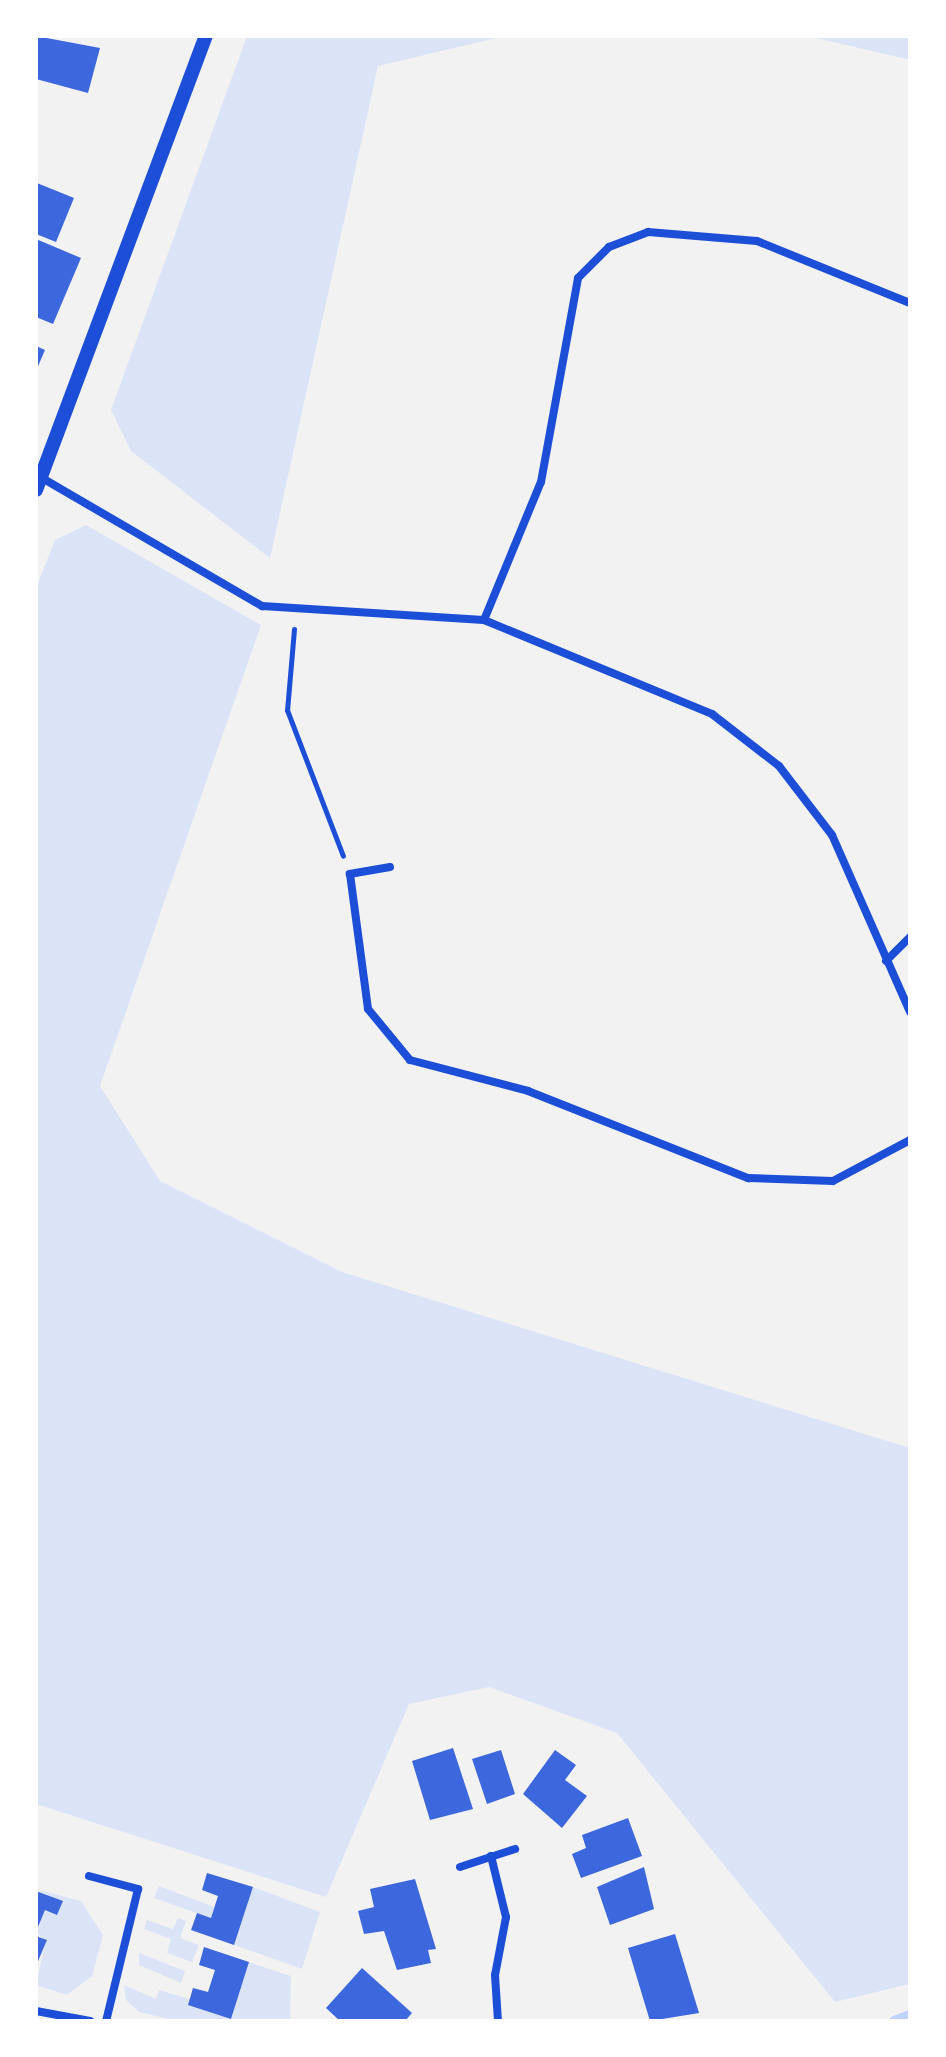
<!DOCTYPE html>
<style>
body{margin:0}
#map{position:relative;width:946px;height:2057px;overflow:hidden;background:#f2f2f2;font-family:"Space Grotesk",sans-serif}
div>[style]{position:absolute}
.green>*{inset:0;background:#dbe4f7}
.stream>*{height:11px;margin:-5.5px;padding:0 5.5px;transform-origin:5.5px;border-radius:5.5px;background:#bfd3fe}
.building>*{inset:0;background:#3d67dc}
.path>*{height:5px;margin:-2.5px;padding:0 2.5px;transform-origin:2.5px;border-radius:2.5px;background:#1d4ed8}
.minor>*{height:8px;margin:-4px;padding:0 4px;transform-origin:4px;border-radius:4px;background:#1d4ed8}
.tertiary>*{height:14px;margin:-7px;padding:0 7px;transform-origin:7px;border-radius:7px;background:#1d4ed8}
span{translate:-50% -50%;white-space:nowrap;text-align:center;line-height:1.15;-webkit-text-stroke:6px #fff;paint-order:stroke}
.frame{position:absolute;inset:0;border:38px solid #fff;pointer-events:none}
</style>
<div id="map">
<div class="green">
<i style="clip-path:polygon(247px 36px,505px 36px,378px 66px,270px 558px,131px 451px,111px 410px)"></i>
<i style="clip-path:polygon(808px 36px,910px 36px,910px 60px)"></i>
<i style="clip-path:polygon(86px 525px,261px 625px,100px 1086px,160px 1181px,342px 1272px,910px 1448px,910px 1984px,835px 2002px,617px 1733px,489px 1687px,409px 1704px,326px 1897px,36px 1804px,36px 588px,55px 540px)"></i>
<i style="clip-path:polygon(159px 1886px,214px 1907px,211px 1918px,154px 1898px)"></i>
<i style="clip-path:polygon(253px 1887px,320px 1912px,302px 1969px,234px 1945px)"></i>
<i style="clip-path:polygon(36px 1889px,81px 1901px,103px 1935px,92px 1976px,67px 1995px,36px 1985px,46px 1940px,36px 1933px,45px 1910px,57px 1915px,63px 1902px)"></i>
<i style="clip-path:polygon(178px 1918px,186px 1921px,180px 1938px,199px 1945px,192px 1962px,167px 1953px,171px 1939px,144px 1929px,147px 1920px,173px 1929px)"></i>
<i style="clip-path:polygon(139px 1953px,185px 1971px,181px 1983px,139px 1965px)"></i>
<i style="clip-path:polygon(249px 1962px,291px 1976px,290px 2021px,177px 2021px,139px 2012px,126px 2000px,124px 1985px,156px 1999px,159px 1990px,189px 1999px,231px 2019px)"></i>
</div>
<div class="stream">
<i style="left:894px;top:2021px;width:17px;rotate:-21deg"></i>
</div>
<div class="building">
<i style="clip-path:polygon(36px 36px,100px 48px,88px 93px,36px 79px)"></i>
<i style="clip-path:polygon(37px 183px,74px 198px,56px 242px,36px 234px)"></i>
<i style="clip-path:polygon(36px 239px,81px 258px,53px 324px,36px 317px)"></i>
<i style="clip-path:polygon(36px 346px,45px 350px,36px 371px)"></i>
<i style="clip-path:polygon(453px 1748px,473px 1809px,430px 1820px,412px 1761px)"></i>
<i style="clip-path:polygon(501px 1750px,515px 1794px,487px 1804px,472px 1759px)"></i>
<i style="clip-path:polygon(555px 1750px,576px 1765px,565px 1780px,587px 1796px,562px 1828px,523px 1794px)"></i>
<i style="clip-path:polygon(628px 1818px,642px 1856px,581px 1878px,572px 1854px,586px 1848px,582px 1835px)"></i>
<i style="clip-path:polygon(644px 1867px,654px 1909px,610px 1925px,597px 1887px)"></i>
<i style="clip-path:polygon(207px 1873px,253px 1887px,234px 1945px,191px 1930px,197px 1913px,211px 1918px,218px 1896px,202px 1890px)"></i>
<i style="clip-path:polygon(415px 1879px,436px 1949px,428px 1950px,431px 1963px,397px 1970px,384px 1931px,364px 1934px,358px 1911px,374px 1907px,370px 1889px)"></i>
<i style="clip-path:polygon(36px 1891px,63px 1901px,57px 1915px,45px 1910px,36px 1932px)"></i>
<i style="clip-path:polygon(675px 1934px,699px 2013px,650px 2021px,628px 1948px)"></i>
<i style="clip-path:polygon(36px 1936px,47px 1940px,36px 1966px)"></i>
<i style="clip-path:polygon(204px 1947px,249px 1962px,231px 2019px,188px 2005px,193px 1988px,208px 1992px,215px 1970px,199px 1965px)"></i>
<i style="clip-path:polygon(362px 1968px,412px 2013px,405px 2021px,340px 2021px,326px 2008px)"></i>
</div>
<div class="path">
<i style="left:294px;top:629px;width:81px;rotate:94.9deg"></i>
<i style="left:287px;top:710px;width:156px;rotate:69deg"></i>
</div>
<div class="minor">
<i style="left:42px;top:478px;width:255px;rotate:30.2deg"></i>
<i style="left:262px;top:606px;width:222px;rotate:3.6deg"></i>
<i style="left:484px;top:620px;width:247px;rotate:22.4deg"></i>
<i style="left:712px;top:714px;width:85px;rotate:37.8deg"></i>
<i style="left:779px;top:766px;width:87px;rotate:52.5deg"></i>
<i style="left:832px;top:835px;width:193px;rotate:66.2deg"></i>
<i style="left:484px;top:620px;width:149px;rotate:-67.6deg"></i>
<i style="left:541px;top:482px;width:207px;rotate:-79.7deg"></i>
<i style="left:578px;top:278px;width:44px;rotate:-45deg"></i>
<i style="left:609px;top:247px;width:42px;rotate:-21deg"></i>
<i style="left:648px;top:232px;width:109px;rotate:4.7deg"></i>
<i style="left:757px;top:241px;width:165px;rotate:22.1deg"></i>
<i style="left:390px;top:867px;width:41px;rotate:170.1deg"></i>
<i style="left:350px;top:874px;width:136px;rotate:82.4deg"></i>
<i style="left:368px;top:1009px;width:66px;rotate:50.5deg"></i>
<i style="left:410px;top:1060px;width:122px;rotate:14.7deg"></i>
<i style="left:528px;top:1091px;width:237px;rotate:21.6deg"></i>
<i style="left:748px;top:1178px;width:85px;rotate:2deg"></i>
<i style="left:833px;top:1181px;width:87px;rotate:-28deg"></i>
<i style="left:886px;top:961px;width:34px;rotate:-45deg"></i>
<i style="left:491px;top:1856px;width:63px;rotate:76.2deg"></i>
<i style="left:506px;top:1917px;width:59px;rotate:100.7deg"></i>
<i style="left:495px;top:1975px;width:46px;rotate:86.3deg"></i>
<i style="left:460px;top:1867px;width:58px;rotate:-18.1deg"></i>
<i style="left:89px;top:1876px;width:51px;rotate:14.9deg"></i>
<i style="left:138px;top:1889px;width:136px;rotate:103.6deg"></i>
<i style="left:36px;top:2011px;width:55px;rotate:10.5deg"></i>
</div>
<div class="tertiary">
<i style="left:36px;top:490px;width:485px;rotate:-69.5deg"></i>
</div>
<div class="frame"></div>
</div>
